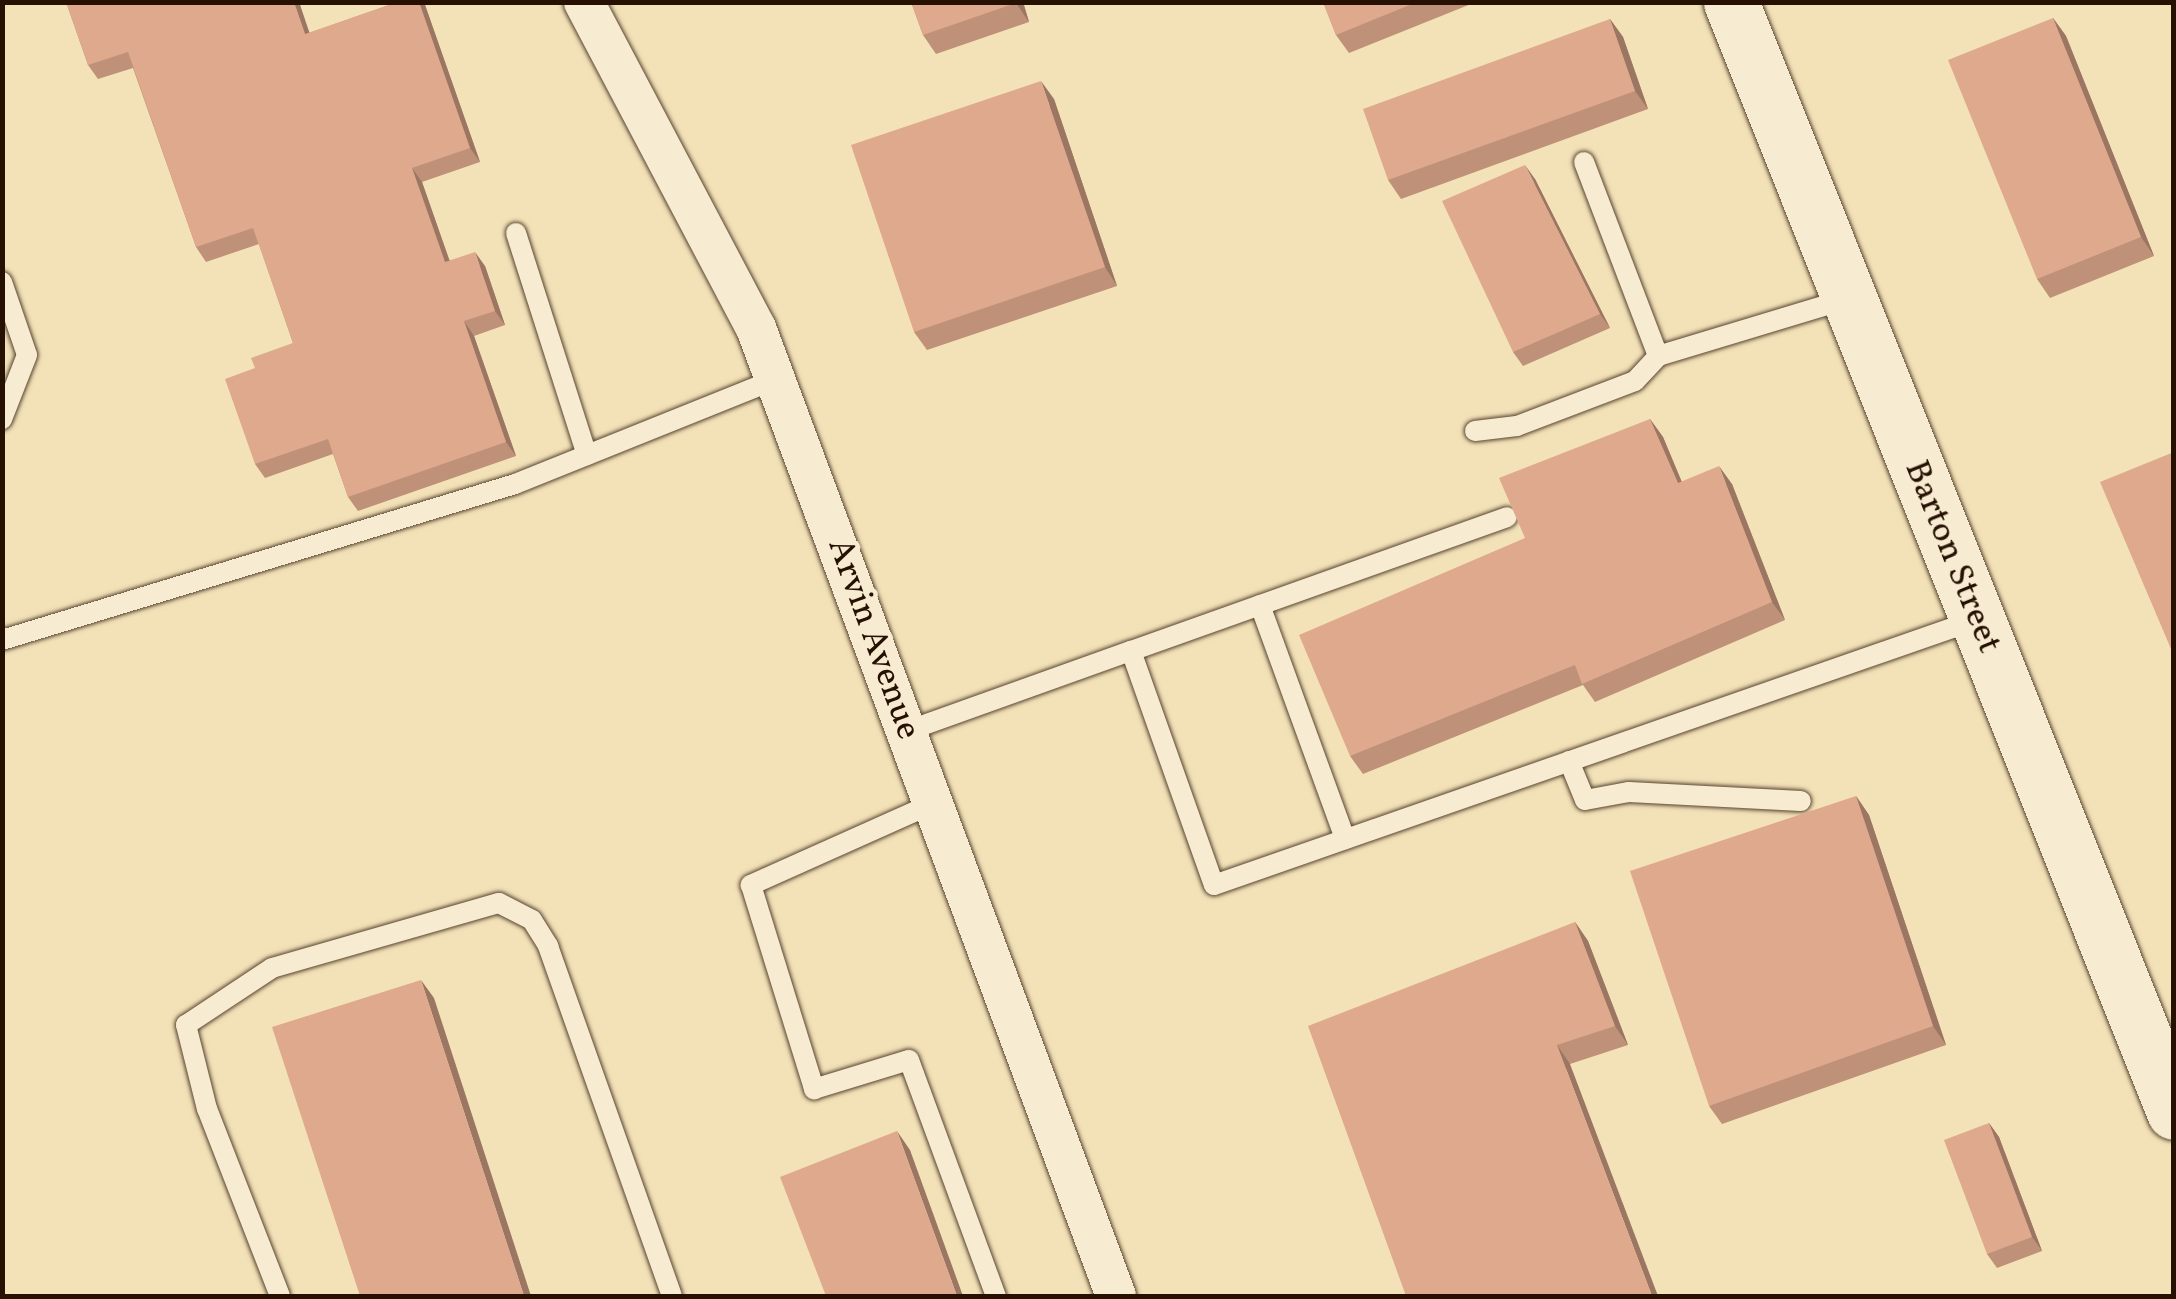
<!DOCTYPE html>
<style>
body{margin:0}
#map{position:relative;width:2176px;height:1299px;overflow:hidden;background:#f3e2b8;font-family:Vollkorn,serif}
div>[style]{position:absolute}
.roads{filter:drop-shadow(0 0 2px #584430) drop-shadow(0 0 2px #584430)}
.service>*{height:20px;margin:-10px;padding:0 10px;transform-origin:10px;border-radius:10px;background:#f7ecd1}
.minor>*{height:40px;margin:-20px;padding:0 20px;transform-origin:20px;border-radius:20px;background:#f7ecd1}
.secondary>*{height:55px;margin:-27.5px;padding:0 27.5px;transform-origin:27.5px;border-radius:27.5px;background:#f7ecd1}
.wall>*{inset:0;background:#bf9178}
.shaded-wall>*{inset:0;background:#9b7662}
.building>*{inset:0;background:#dea98c}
span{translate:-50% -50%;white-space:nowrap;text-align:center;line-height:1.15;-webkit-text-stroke:9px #f7ecd1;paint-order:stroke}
.street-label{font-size:35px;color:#251002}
.frame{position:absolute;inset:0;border:5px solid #251002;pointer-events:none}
</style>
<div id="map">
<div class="roads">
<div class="service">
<i style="left:1584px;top:162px;width:208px;rotate:69.1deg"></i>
<i style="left:1658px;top:356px;width:197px;rotate:-16.8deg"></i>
<i style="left:516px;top:233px;width:233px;rotate:72.3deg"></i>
<i style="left:2px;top:282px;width:77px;rotate:71.1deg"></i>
<i style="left:27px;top:355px;width:69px;rotate:111.3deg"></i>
<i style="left:1475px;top:431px;width:42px;rotate:-6.8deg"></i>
<i style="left:1517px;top:426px;width:126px;rotate:-20.9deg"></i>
<i style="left:1635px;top:381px;width:34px;rotate:-47deg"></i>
<i style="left:1260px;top:605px;width:249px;rotate:70deg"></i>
<i style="left:2px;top:640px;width:536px;rotate:-16.91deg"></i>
<i style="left:515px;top:484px;width:281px;rotate:-21.9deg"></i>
<i style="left:1131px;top:651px;width:399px;rotate:-19.6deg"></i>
<i style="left:907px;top:731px;width:238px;rotate:-19.7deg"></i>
<i style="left:1131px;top:651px;width:248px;rotate:70.5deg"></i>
<i style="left:1214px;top:885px;width:806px;rotate:-19.2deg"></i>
<i style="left:1569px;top:761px;width:42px;rotate:67.7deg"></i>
<i style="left:1585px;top:800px;width:45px;rotate:-10.3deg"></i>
<i style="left:1629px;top:792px;width:172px;rotate:3deg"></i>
<i style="left:934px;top:803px;width:201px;rotate:155.9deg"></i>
<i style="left:751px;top:885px;width:214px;rotate:72.8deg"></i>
<i style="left:814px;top:1089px;width:99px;rotate:-17deg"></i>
<i style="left:909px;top:1060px;width:252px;rotate:69.8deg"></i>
<i style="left:280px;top:1296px;width:201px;rotate:-111.3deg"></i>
<i style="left:207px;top:1109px;width:87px;rotate:-104deg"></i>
<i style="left:186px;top:1025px;width:103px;rotate:-33.5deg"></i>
<i style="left:272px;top:968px;width:236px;rotate:-16deg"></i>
<i style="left:499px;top:903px;width:37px;rotate:27deg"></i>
<i style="left:532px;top:920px;width:31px;rotate:58deg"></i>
<i style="left:548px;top:946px;width:371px;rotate:70.5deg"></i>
</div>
<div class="minor">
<i style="left:584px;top:2px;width:369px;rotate:62.2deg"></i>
<i style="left:756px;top:328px;width:1033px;rotate:69.6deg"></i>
</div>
<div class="secondary">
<i style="left:1731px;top:2px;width:1195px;rotate:68.24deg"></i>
</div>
</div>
<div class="wall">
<i style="clip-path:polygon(66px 2px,299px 2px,309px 33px,389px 5px,388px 2px,424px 2px,480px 162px,422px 182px,449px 260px,485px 266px,505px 325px,474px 336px,516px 456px,358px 511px,348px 497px,333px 454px,265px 478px,255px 464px,255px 368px,293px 343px,259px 244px,206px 262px,196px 247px,133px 68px,98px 79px,88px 65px)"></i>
<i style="clip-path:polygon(911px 2px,1023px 2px,1029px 22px,936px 54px,923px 35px)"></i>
<i style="clip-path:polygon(1323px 2px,1476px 2px,1349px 53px,1336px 35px)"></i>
<i style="clip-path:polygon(2053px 18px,2066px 36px,2154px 256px,2050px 298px,2037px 279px)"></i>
<i style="clip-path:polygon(1610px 19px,1623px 37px,1648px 109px,1401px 199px,1388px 180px)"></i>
<i style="clip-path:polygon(1054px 99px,1117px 286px,927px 350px,914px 332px)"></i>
<i style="clip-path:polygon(1535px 179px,1610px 328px,1523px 366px,1513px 352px)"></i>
<i style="clip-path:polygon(1650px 419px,1663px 437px,1682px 482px,1732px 484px,1785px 620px,1595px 702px,1583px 685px,1363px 774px,1350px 756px,1525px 538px)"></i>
<i style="clip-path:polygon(1856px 796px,1869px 815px,1946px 1045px,1722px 1124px,1709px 1106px)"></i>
<i style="clip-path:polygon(1575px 922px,1588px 941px,1628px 1045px,1570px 1064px,1406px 1296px)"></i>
<i style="clip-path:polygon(1989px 1123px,1999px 1137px,2042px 1251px,1997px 1268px,1987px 1254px)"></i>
</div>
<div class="shaded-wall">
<i style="clip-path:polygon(294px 2px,299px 2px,315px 49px,305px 34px)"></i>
<i style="clip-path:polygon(419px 2px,424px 2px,480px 162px,470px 148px)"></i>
<i style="clip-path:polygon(1016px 2px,1023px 2px,1029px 22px,1016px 3px)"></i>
<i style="clip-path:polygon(2053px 18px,2066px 36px,2154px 256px,2141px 237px)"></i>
<i style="clip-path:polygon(1610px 19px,1623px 37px,1648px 109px,1635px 91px)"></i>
<i style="clip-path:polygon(1041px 81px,1054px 99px,1117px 286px,1105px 267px)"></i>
<i style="clip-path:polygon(1525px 165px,1535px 179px,1610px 328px,1600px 314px)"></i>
<i style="clip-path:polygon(412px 168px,422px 182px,455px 276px,445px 262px)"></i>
<i style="clip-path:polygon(475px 252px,485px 266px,505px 325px,495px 311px)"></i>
<i style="clip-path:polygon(464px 321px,474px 336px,516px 456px,506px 442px)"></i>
<i style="clip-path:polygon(1650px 419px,1663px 437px,1690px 502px,1678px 483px)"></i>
<i style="clip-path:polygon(1719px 466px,1732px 484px,1785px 620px,1772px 602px)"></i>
<i style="clip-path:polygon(1856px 796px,1869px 815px,1946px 1045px,1933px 1026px)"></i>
<i style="clip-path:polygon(1575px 922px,1588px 941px,1628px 1045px,1615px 1026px)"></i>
<i style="clip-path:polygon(421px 980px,434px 998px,531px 1296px,524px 1296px)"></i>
<i style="clip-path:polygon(1557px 1045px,1570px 1064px,1658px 1296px,1652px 1296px)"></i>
<i style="clip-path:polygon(1989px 1123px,1999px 1137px,2042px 1251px,2032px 1237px)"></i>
<i style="clip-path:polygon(897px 1131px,910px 1150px,963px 1296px,957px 1296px)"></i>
</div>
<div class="building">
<i style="clip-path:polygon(66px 2px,294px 2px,305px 34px,389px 5px,388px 2px,419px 2px,470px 148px,412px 168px,445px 262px,475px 252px,495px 311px,464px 321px,506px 442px,348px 497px,328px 439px,255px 464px,225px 379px,255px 368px,251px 358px,293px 343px,253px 228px,196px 247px,128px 52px,88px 65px)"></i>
<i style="clip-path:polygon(911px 2px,1016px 2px,1016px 3px,923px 35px)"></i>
<i style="clip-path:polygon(1323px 2px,1417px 2px,1336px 35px)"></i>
<i style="clip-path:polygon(2053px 18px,2141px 237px,2037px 279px,1948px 60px)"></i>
<i style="clip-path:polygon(1610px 19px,1635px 91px,1388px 180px,1363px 109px)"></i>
<i style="clip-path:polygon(1041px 81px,1105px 267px,914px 332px,851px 145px)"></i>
<i style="clip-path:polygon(1525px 165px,1600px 314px,1513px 352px,1442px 201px)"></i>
<i style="clip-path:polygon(1650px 419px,1678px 483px,1719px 466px,1772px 602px,1582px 684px,1575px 665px,1350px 756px,1299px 635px,1525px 538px,1499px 478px)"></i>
<i style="clip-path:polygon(2174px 452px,2174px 656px,2100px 482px)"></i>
<i style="clip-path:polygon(1856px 796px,1933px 1026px,1709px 1106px,1630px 871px)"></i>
<i style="clip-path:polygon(1575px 922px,1615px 1026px,1557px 1045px,1652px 1296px,1406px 1296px,1308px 1026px)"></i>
<i style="clip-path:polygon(421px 980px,524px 1296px,360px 1296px,272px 1027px)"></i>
<i style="clip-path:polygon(1989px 1123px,2032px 1237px,1987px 1254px,1944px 1140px)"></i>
<i style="clip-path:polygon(897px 1131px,957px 1296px,826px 1296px,780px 1177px)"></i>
</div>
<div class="street-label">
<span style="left:1952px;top:557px;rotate:68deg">Barton Street</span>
<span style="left:873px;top:639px;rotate:70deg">Arvin Avenue</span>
</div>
<div class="frame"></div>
</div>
